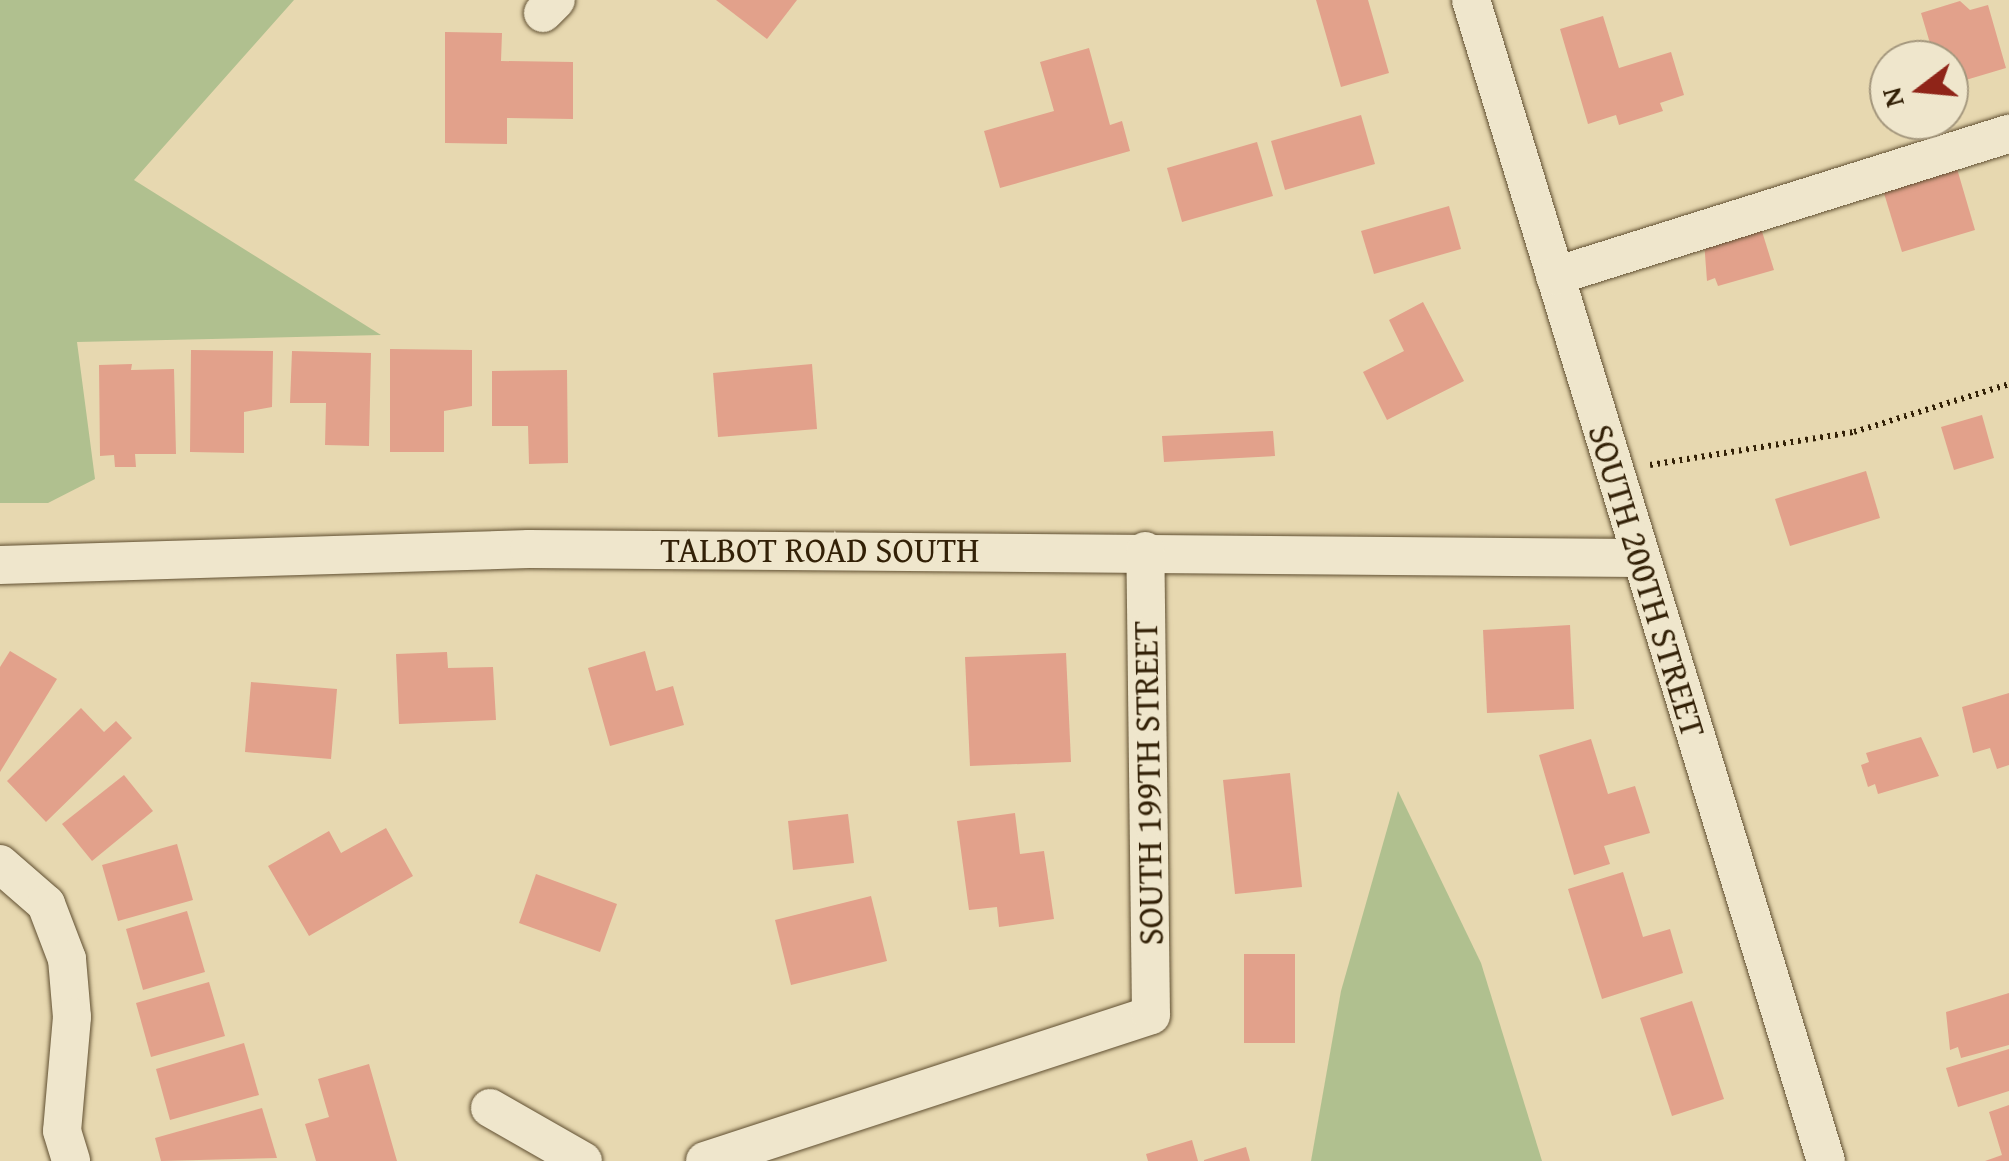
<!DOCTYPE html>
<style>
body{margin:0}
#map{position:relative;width:2009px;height:1161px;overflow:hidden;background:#e7d8b0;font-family:"Gentium Book Plus",serif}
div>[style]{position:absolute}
.green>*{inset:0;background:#b0c08f}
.building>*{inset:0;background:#e2a18b}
.path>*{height:6px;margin-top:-3px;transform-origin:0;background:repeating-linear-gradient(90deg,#332107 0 2.5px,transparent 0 7.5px)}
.roads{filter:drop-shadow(0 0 2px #604f31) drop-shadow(0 0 2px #604f31)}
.minor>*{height:38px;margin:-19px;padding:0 19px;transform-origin:19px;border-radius:19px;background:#efe6cc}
span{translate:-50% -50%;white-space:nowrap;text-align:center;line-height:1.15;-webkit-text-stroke:8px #efe6cc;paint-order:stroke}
.street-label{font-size:35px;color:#332107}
.north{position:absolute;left:1869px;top:40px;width:100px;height:100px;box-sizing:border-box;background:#efe6cc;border:2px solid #a4977d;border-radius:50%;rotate:254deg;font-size:28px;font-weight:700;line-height:40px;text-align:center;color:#332107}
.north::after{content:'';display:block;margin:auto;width:35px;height:45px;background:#8f2418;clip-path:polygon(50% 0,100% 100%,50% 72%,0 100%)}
</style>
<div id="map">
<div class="green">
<i style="clip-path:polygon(0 0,294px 0,134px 180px,381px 335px,77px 342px,95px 479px,48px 503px,0 503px)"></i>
<i style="clip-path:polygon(1398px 791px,1481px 963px,1542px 1161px,1311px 1161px,1341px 991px)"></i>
</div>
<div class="building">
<i style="clip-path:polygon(716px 0,797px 0,767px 39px)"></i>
<i style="clip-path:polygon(1316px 0,1368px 0,1389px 73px,1341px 87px)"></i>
<i style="clip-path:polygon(1960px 1px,1970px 10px,1988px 5px,2006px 68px,1949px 85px,1949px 60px,1935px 60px,1921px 13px)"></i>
<i style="clip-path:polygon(1603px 16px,1619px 68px,1671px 52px,1684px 95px,1660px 103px,1663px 111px,1619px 125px,1616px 115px,1588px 124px,1560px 29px)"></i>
<i style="clip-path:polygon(445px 32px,502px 33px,501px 61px,573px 62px,573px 119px,507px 118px,507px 144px,445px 143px)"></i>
<i style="clip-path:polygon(1089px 48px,1110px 125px,1122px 121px,1130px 151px,1000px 188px,984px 131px,1054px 111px,1040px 62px)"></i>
<i style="clip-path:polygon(1361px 115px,1375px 164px,1285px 190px,1271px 141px)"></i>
<i style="clip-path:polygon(1257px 142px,1273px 196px,1182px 222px,1167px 168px)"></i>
<i style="clip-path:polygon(1953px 155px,1975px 230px,1902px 252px,1879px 177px)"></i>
<i style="clip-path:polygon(1449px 206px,1461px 249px,1374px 274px,1361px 231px)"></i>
<i style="clip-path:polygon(1760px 225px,1774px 270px,1718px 286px,1715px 278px,1707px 281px,1704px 241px)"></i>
<i style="clip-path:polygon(1423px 302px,1464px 381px,1387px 420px,1363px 372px,1404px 351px,1389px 320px)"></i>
<i style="clip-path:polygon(390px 349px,472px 350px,472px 406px,444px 411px,444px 452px,390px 452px)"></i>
<i style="clip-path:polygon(191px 350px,273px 351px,272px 407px,244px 412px,244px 453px,190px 452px)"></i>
<i style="clip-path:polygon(292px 351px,371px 353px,369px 446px,325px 445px,326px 403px,290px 403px)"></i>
<i style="clip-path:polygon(132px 364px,131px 370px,174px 369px,176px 454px,135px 454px,136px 467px,115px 467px,114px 455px,100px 456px,99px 365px)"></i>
<i style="clip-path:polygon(812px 364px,817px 429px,718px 437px,713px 373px)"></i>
<i style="clip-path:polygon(567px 370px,568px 463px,529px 464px,528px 426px,492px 426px,492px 371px)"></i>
<i style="clip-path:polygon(1982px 415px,1994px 458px,1954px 470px,1941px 427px)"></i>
<i style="clip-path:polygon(1273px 431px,1275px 456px,1164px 462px,1162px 436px)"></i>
<i style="clip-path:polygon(1866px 471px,1880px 518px,1790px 546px,1775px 499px)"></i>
<i style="clip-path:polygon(1570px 625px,1574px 709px,1487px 713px,1483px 630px)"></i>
<i style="clip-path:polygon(10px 651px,57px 679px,0 772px,0 667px)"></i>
<i style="clip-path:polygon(645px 651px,656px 691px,673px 686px,684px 725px,610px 746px,588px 668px)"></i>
<i style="clip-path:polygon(447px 652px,448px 668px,493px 667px,496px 720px,399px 724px,396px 654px)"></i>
<i style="clip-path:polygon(1066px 653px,1071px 762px,970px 766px,965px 657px)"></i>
<i style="clip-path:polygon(251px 682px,337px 689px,331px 759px,245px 752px)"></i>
<i style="clip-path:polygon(2009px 693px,2009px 765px,1997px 769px,1990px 748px,1973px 753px,1962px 707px)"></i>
<i style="clip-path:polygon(81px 708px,104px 732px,116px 721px,132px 738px,46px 822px,7px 781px)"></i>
<i style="clip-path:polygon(1921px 737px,1939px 776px,1878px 794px,1875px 784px,1868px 787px,1861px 765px,1869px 762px,1866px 753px)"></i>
<i style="clip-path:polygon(1591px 739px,1608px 794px,1635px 786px,1650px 833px,1604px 846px,1610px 864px,1574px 875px,1539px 755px)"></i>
<i style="clip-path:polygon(1290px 773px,1302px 887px,1235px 894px,1223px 780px)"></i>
<i style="clip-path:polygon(124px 775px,153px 811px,92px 861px,62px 824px)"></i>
<i style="clip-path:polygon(1015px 813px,1020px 854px,1044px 851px,1054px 919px,999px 927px,997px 907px,969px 910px,957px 821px)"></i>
<i style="clip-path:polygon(848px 814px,854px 863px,793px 870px,788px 821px)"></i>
<i style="clip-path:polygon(386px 828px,413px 876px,309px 936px,268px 866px,329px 831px,341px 853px)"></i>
<i style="clip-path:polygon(177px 844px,193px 900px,118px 921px,102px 865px)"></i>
<i style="clip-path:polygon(1623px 872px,1643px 937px,1670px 929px,1683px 973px,1602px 999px,1568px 889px)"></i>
<i style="clip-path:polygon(536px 874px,617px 904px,600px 952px,519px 923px)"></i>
<i style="clip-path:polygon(871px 896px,887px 961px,791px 985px,775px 920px)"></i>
<i style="clip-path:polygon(187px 911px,205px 972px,143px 990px,126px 929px)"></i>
<i style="clip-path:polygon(1244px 954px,1295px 954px,1295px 1043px,1244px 1043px)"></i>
<i style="clip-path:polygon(209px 982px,225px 1036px,151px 1057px,136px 1003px)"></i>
<i style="clip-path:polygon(2009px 993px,2009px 1045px,1961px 1058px,1958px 1047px,1950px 1050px,1946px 1012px)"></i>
<i style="clip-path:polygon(1692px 1001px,1724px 1099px,1672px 1116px,1640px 1018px)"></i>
<i style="clip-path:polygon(244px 1043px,259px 1095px,170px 1120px,156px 1069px)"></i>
<i style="clip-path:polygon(2009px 1049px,2009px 1091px,1958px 1107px,1946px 1068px)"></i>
<i style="clip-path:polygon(369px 1064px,397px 1161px,316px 1161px,305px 1124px,329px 1117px,318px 1079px)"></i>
<i style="clip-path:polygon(2009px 1105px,2009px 1161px,1985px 1161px,2002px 1155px,1989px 1112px)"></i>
<i style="clip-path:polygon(262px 1108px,277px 1158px,161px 1161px,155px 1138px)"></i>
<i style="clip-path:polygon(1192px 1140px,1198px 1161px,1148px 1161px,1146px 1154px)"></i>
<i style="clip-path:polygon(1246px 1147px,1250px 1161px,1204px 1161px,1204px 1160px)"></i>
</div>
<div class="path">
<i style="left:1650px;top:465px;width:207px;rotate:-9.2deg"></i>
<i style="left:1854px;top:432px;width:162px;rotate:-17.2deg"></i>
</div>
<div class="roads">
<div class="minor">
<i style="left:1471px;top:0;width:1214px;rotate:73deg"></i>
<i style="left:543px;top:13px;width:18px;rotate:-45deg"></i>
<i style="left:1555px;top:276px;width:476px;rotate:-17.4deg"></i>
<i style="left:0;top:565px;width:529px;rotate:-1.73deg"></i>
<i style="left:529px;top:549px;width:1110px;rotate:0.46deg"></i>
<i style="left:0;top:864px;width:61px;rotate:41deg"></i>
<i style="left:46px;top:904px;width:59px;rotate:69.1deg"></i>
<i style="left:67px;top:959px;width:58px;rotate:85.1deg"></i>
<i style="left:72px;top:1017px;width:114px;rotate:95deg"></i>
<i style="left:62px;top:1131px;width:31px;rotate:73deg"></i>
<i style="left:490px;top:1108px;width:107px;rotate:29.7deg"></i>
<i style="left:705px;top:1161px;width:469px;rotate:-18.1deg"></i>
<i style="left:1151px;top:1015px;width:464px;rotate:-90.7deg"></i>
</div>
</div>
<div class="street-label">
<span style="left:820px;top:550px">TALBOT ROAD SOUTH</span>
<span style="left:1647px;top:581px;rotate:73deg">SOUTH 200TH STREET</span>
<span style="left:1148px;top:783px;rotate:-91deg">SOUTH 199TH STREET</span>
</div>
<div class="north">N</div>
</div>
